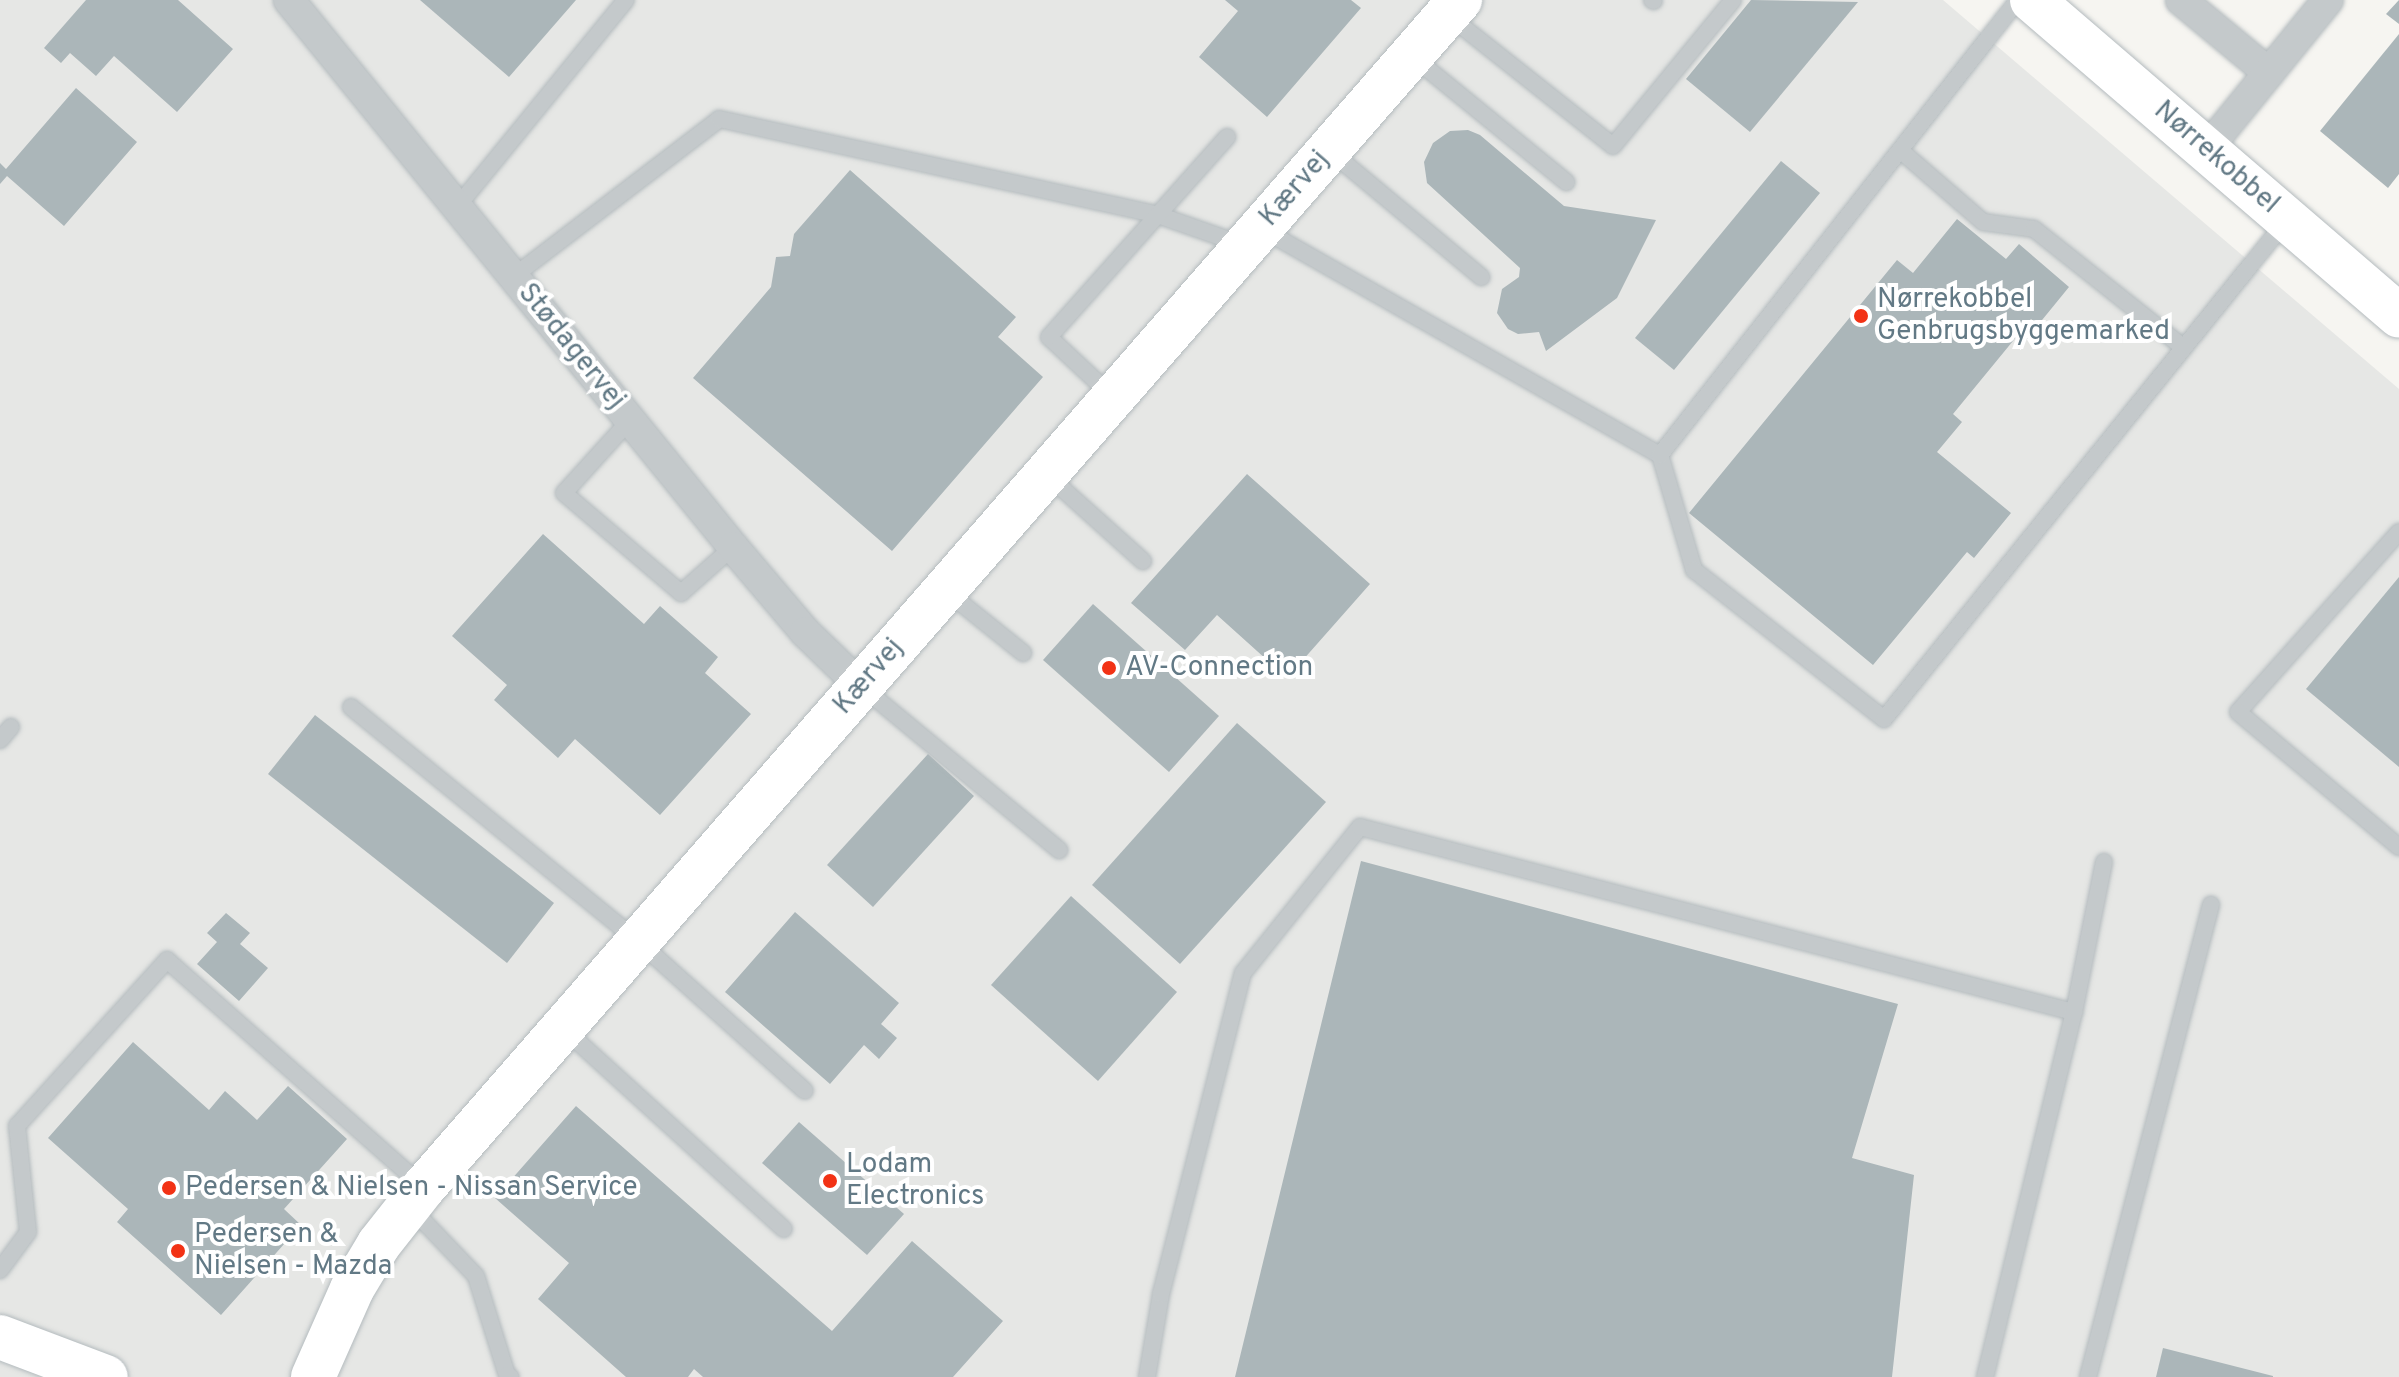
<!DOCTYPE html>
<meta charset="utf-8">
<style>
body{margin:0}
#map{position:relative;width:2399px;height:1377px;overflow:hidden;background:#f6f5f1;font-family:Overpass,sans-serif}
div>[style]{position:absolute}
.built>*{inset:0;background:#e6e7e5}
.building>*{inset:0;background:#abb6b9}
.roads{filter:drop-shadow(0 0 2px #b4bbbe) drop-shadow(0 0 2px #b4bbbe)}
.lane>*{height:16px;margin:-8px;padding:0 8px;transform-origin:8px;border-radius:8px;background:#c4c9cb}
.street>*{height:30px;margin:-15px;padding:0 15px;transform-origin:15px;border-radius:15px;background:#c4c9cb}
.secondary>*{height:44px;margin:-22px;padding:0 22px;transform-origin:22px;border-radius:22px;background:#fff}
.dots>*{width:22px;height:22px;translate:-50% -50%;box-sizing:border-box;border:4px solid #fff;border-radius:50%}
span{translate:-50% -50%;white-space:nowrap;text-align:center;line-height:1.15;-webkit-text-stroke:8px #fff;paint-order:stroke}
.street-label{font-size:28px;color:#627985}
.poi-label{font-size:28px;color:#627985}
.left{translate:0 -50%;text-align:left}
</style>
<div id="map">
<div class="built">
<i style="clip-path:polygon(0 0,1943px 0,2399px 389px,2399px 1377px,0 1377px)"></i>
</div>
<div class="building">
<i style="clip-path:polygon(86px 0,178px 0,233px 49px,177px 112px,114px 56px,96px 76px,70px 53px,61px 63px,44px 48px)"></i>
<i style="clip-path:polygon(420px 0,576px 0,509px 77px)"></i>
<i style="clip-path:polygon(1225px 0,1351px 0,1361px 8px,1267px 117px,1199px 57px,1238px 11px)"></i>
<i style="clip-path:polygon(1751px 0,1858px 2px,1750px 132px,1686px 79px)"></i>
<i style="clip-path:polygon(2399px 0,2399px 24px,2386px 14px)"></i>
<i style="clip-path:polygon(2399px 34px,2399px 174px,2388px 188px,2320px 131px)"></i>
<i style="clip-path:polygon(76px 88px,137px 142px,64px 226px,7px 176px,0 184px,0 163px,6px 169px)"></i>
<i style="clip-path:polygon(1468px 130px,1480px 135px,1564px 206px,1656px 220px,1617px 298px,1546px 351px,1539px 332px,1518px 334px,1508px 329px,1497px 313px,1502px 289px,1519px 277px,1520px 268px,1427px 183px,1424px 162px,1433px 143px,1450px 131px)"></i>
<i style="clip-path:polygon(1781px 161px,1820px 193px,1674px 370px,1635px 338px)"></i>
<i style="clip-path:polygon(850px 170px,1016px 317px,998px 337px,1043px 377px,892px 551px,693px 378px,771px 287px,776px 257px,790px 256px,794px 234px)"></i>
<i style="clip-path:polygon(1957px 219px,2006px 259px,2019px 244px,2069px 287px,2038px 325px,2031px 319px,1953px 414px,1962px 422px,1937px 452px,2011px 513px,1974px 558px,1967px 552px,1873px 665px,1689px 513px,1897px 260px,1913px 273px)"></i>
<i style="clip-path:polygon(1247px 474px,1370px 584px,1287px 678px,1217px 615px,1185px 650px,1131px 603px)"></i>
<i style="clip-path:polygon(543px 534px,644px 624px,660px 606px,718px 657px,705px 673px,751px 714px,660px 815px,575px 739px,558px 758px,494px 700px,507px 685px,452px 636px)"></i>
<i style="clip-path:polygon(2399px 577px,2399px 767px,2306px 689px)"></i>
<i style="clip-path:polygon(1093px 604px,1219px 716px,1169px 772px,1043px 660px)"></i>
<i style="clip-path:polygon(315px 715px,554px 903px,507px 963px,268px 774px)"></i>
<i style="clip-path:polygon(1237px 723px,1326px 802px,1180px 964px,1092px 885px)"></i>
<i style="clip-path:polygon(928px 754px,974px 796px,873px 907px,827px 865px)"></i>
<i style="clip-path:polygon(1361px 861px,1898px 1004px,1852px 1158px,1914px 1175px,1892px 1377px,1235px 1377px)"></i>
<i style="clip-path:polygon(1071px 896px,1177px 992px,1098px 1081px,991px 985px)"></i>
<i style="clip-path:polygon(795px 912px,899px 1003px,881px 1024px,897px 1038px,879px 1059px,864px 1045px,830px 1084px,725px 992px)"></i>
<i style="clip-path:polygon(226px 913px,250px 933px,240px 944px,268px 968px,239px 1001px,197px 964px,217px 942px,207px 933px)"></i>
<i style="clip-path:polygon(133px 1042px,209px 1110px,225px 1091px,257px 1120px,288px 1086px,347px 1139px,284px 1209px,301px 1225px,221px 1315px,117px 1222px,128px 1209px,48px 1138px)"></i>
<i style="clip-path:polygon(576px 1106px,832px 1331px,912px 1241px,1003px 1321px,953px 1377px,703px 1377px,694px 1369px,688px 1377px,626px 1377px,538px 1299px,569px 1263px,495px 1198px)"></i>
<i style="clip-path:polygon(799px 1122px,904px 1214px,867px 1255px,762px 1163px)"></i>
<i style="clip-path:polygon(2163px 1348px,2273px 1376px,2273px 1377px,2156px 1377px)"></i>
</div>
<div class="roads">
<div class="lane">
<i style="left:1652px;top:0;width:2px;rotate:27deg"></i>
<i style="left:1449px;top:16px;width:209px;rotate:38.4deg"></i>
<i style="left:1613px;top:146px;width:189px;rotate:-50.6deg"></i>
<i style="left:1413px;top:57px;width:198px;rotate:39.2deg"></i>
<i style="left:1900px;top:150px;width:110px;rotate:40.9deg"></i>
<i style="left:1983px;top:222px;width:51px;rotate:7.8deg"></i>
<i style="left:2034px;top:229px;width:191px;rotate:38.4deg"></i>
<i style="left:1330px;top:151px;width:197px;rotate:39.8deg"></i>
<i style="left:457px;top:207px;width:267px;rotate:-50.8deg"></i>
<i style="left:1262px;top:229px;width:458px;rotate:29.6deg"></i>
<i style="left:1660px;top:455px;width:120px;rotate:73.5deg"></i>
<i style="left:1694px;top:570px;width:241px;rotate:38.1deg"></i>
<i style="left:1884px;top:719px;width:641px;rotate:-51.08deg"></i>
<i style="left:514px;top:276px;width:258px;rotate:-37.4deg"></i>
<i style="left:719px;top:119px;width:449px;rotate:12.3deg"></i>
<i style="left:1158px;top:215px;width:90px;rotate:19.4deg"></i>
<i style="left:1112px;top:396px;width:86px;rotate:-136.9deg"></i>
<i style="left:1049px;top:337px;width:268px;rotate:-48.3deg"></i>
<i style="left:630px;top:420px;width:98px;rotate:132.1deg"></i>
<i style="left:564px;top:493px;width:154px;rotate:40.5deg"></i>
<i style="left:681px;top:593px;width:69px;rotate:-41.5deg"></i>
<i style="left:1660px;top:455px;width:579px;rotate:-51.8deg"></i>
<i style="left:1047px;top:475px;width:129px;rotate:41.9deg"></i>
<i style="left:2399px;top:532px;width:241px;rotate:131.8deg"></i>
<i style="left:2238px;top:712px;width:210px;rotate:40deg"></i>
<i style="left:946px;top:591px;width:99px;rotate:38.8deg"></i>
<i style="left:862px;top:687px;width:256px;rotate:39.6deg"></i>
<i style="left:351px;top:707px;width:370px;rotate:39.2deg"></i>
<i style="left:638px;top:941px;width:224px;rotate:41.9deg"></i>
<i style="left:0;top:740px;width:17px;rotate:-50deg"></i>
<i style="left:564px;top:1029px;width:297px;rotate:42.3deg"></i>
<i style="left:411px;top:1208px;width:94px;rotate:46.3deg"></i>
<i style="left:476px;top:1276px;width:104px;rotate:72.6deg"></i>
<i style="left:507px;top:1375px;width:4px;rotate:27deg"></i>
<i style="left:0;top:1270px;width:47px;rotate:-53.6deg"></i>
<i style="left:28px;top:1232px;width:107px;rotate:-95.9deg"></i>
<i style="left:17px;top:1126px;width:224px;rotate:-47.9deg"></i>
<i style="left:167px;top:960px;width:341px;rotate:41.5deg"></i>
<i style="left:1147px;top:1377px;width:84px;rotate:-80.4deg"></i>
<i style="left:1161px;top:1294px;width:331px;rotate:-75.7deg"></i>
<i style="left:1243px;top:973px;width:187px;rotate:-51.3deg"></i>
<i style="left:1360px;top:827px;width:738px;rotate:14.53deg"></i>
<i style="left:1985px;top:1377px;width:376px;rotate:-76.3deg"></i>
<i style="left:2074px;top:1012px;width:153px;rotate:-78.7deg"></i>
<i style="left:2088px;top:1377px;width:488px;rotate:-75.4deg"></i>
</div>
<div class="street">
<i style="left:289px;top:0;width:705px;rotate:50.93deg"></i>
<i style="left:733px;top:547px;width:111px;rotate:49.7deg"></i>
<i style="left:805px;top:632px;width:78px;rotate:44deg"></i>
<i style="left:2181px;top:0;width:114px;rotate:39.7deg"></i>
<i style="left:2206px;top:150px;width:193px;rotate:-50.9deg"></i>
</div>
<div class="secondary">
<i style="left:2032px;top:0;width:484px;rotate:40.7deg"></i>
<i style="left:0;top:1337px;width:113px;rotate:20.7deg"></i>
<i style="left:313px;top:1377px;width:96px;rotate:-66.1deg"></i>
<i style="left:352px;top:1289px;width:52px;rotate:-59deg"></i>
<i style="left:379px;top:1244px;width:73px;rotate:-51.7deg"></i>
<i style="left:424px;top:1187px;width:1576px;rotate:-48.89deg"></i>
</div>
</div>
<div class="dots">
<i style="left:1861px;top:316px;background:#f23215"></i>
<i style="left:1109px;top:668px;background:#f23215"></i>
<i style="left:830px;top:1181px;background:#f23215"></i>
<i style="left:169px;top:1188px;background:#f23215"></i>
<i style="left:178px;top:1251px;background:#f23215"></i>
</div>
<div class="street-label">
<span style="left:2216px;top:158px;rotate:41deg">Nørrekobbel</span>
<span style="left:1295px;top:189px;rotate:-49deg">Kærvej</span>
<span style="left:571px;top:347px;rotate:51deg">Stødagervej</span>
<span style="left:869px;top:677px;rotate:-49deg">Kærvej</span>
</div>
<div class="poi-label">
<span class="left" style="left:1877px;top:316px">Nørrekobbel<br>Genbrugsbyggemarked</span>
<span class="left" style="left:1125px;top:668px">AV-Connection</span>
<span class="left" style="left:846px;top:1181px">Lodam<br>Electronics</span>
<span class="left" style="left:185px;top:1188px">Pedersen &amp; Nielsen - Nissan Service</span>
<span class="left" style="left:194px;top:1251px">Pedersen &amp;<br>Nielsen - Mazda</span>
</div>
</div>
